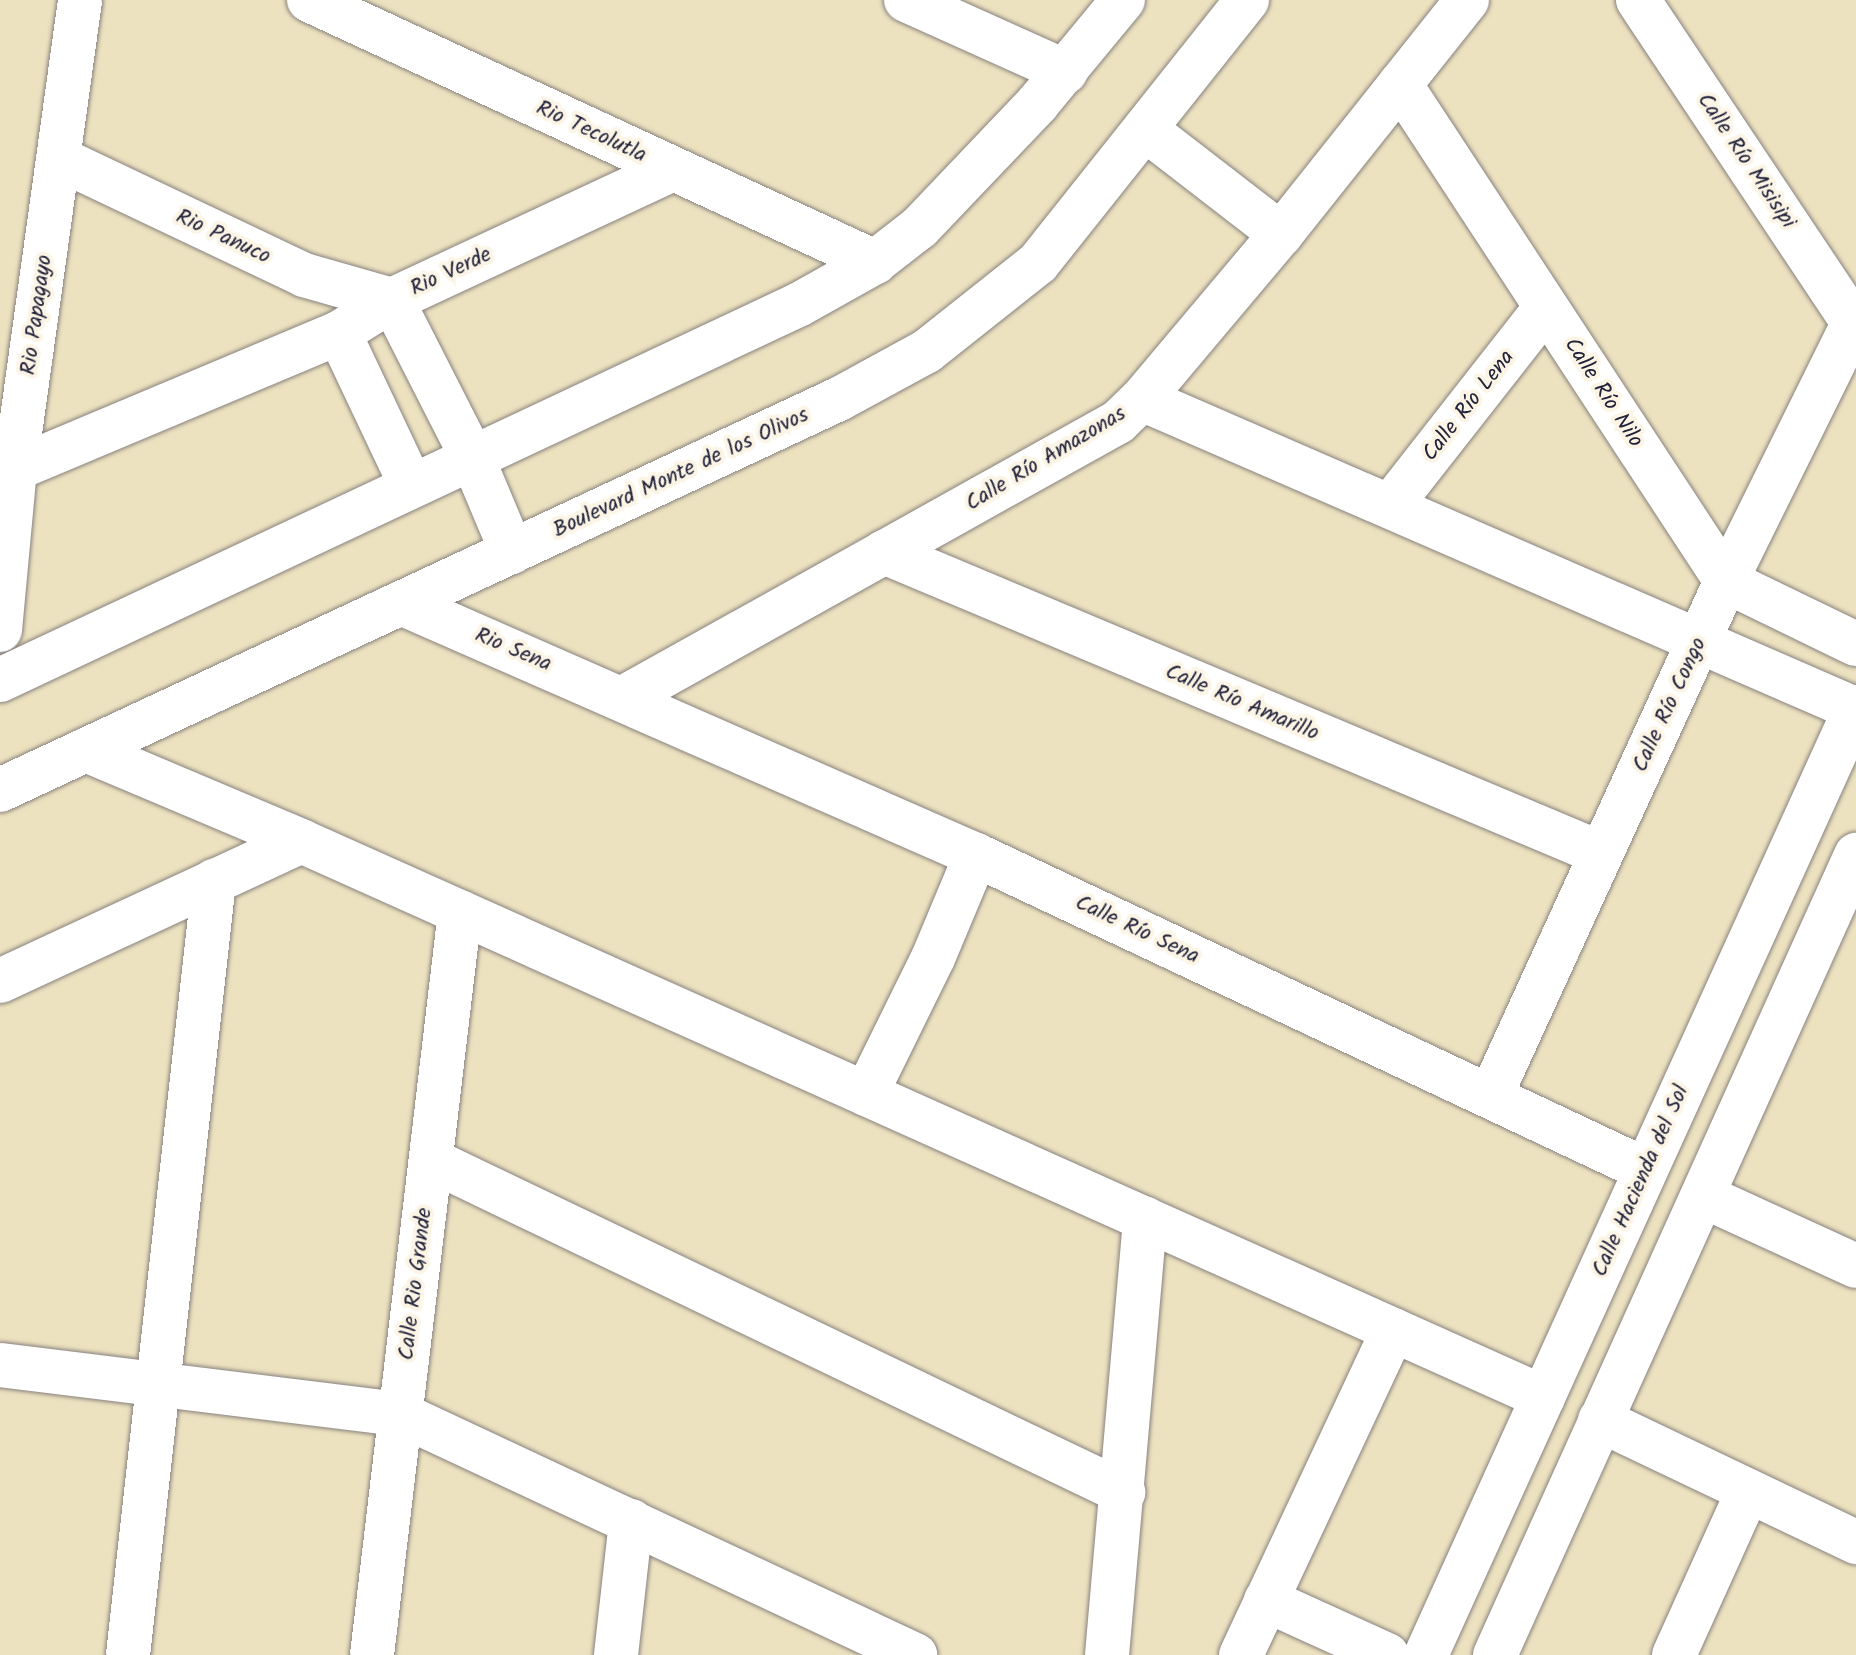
<!DOCTYPE html>
<meta charset="utf-8">
<style>
body{margin:0}
#map{position:relative;width:1856px;height:1655px;overflow:hidden;background:#ede2c0;font-family:Kalam,sans-serif}
div>[style]{position:absolute}
.roads{filter:drop-shadow(0 0 2px #88827e) drop-shadow(0 0 2px #88827e)}
.minor>*{height:44px;margin:-22px;padding:0 22px;transform-origin:22px;border-radius:22px;background:#fff}
span{translate:-50% -50%;white-space:nowrap;text-align:center;line-height:1.15;-webkit-text-stroke:8px #fcf5e5;paint-order:stroke}
.street-label{font-size:22px;color:#22223b}
</style>
<div id="map">
<div class="roads">
<div class="minor">
<i style="left:309px;top:0;width:624px;rotate:24.84deg"></i>
<i style="left:906px;top:0;width:175px;rotate:24.2deg"></i>
<i style="left:1638px;top:0;width:387px;rotate:56.3deg"></i>
<i style="left:1400px;top:84px;width:594px;rotate:56.74deg"></i>
<i style="left:1726px;top:581px;width:144px;rotate:25.9deg"></i>
<i style="left:1145px;top:129px;width:172px;rotate:37.7deg"></i>
<i style="left:60px;top:159px;width:270px;rotate:25.4deg"></i>
<i style="left:304px;top:275px;width:91px;rotate:15.9deg"></i>
<i style="left:392px;top:300px;width:176px;rotate:63deg"></i>
<i style="left:472px;top:457px;width:103px;rotate:67.2deg"></i>
<i style="left:339px;top:333px;width:168px;rotate:64.7deg"></i>
<i style="left:1142px;top:399px;width:777px;rotate:23.5deg"></i>
<i style="left:15px;top:469px;width:351px;rotate:-22.8deg"></i>
<i style="left:339px;top:333px;width:62px;rotate:-31.9deg"></i>
<i style="left:392px;top:300px;width:308px;rotate:-25deg"></i>
<i style="left:1391px;top:505px;width:251px;rotate:-51.9deg"></i>
<i style="left:884px;top:552px;width:777px;rotate:22.8deg"></i>
<i style="left:401px;top:603px;width:628px;rotate:23.67deg"></i>
<i style="left:976px;top:855px;width:740px;rotate:25.18deg"></i>
<i style="left:0;top:630px;width:162px;rotate:-84.7deg"></i>
<i style="left:15px;top:469px;width:473px;rotate:-82.1deg"></i>
<i style="left:0;top:680px;width:884px;rotate:-25.17deg"></i>
<i style="left:800px;top:304px;width:86px;rotate:-29.2deg"></i>
<i style="left:875px;top:262px;width:57px;rotate:-37.9deg"></i>
<i style="left:920px;top:227px;width:170px;rotate:-46.4deg"></i>
<i style="left:1037px;top:104px;width:135px;rotate:-50.4deg"></i>
<i style="left:625px;top:697px;width:565px;rotate:-29.15deg"></i>
<i style="left:1118px;top:422px;width:33px;rotate:-44deg"></i>
<i style="left:1142px;top:399px;width:216px;rotate:-49.9deg"></i>
<i style="left:1281px;top:234px;width:299px;rotate:-51.5deg"></i>
<i style="left:86px;top:750px;width:233px;rotate:22.9deg"></i>
<i style="left:301px;top:841px;width:1361px;rotate:24.12deg"></i>
<i style="left:0;top:790px;width:926px;rotate:-24.99deg"></i>
<i style="left:839px;top:399px;width:100px;rotate:-28.6deg"></i>
<i style="left:927px;top:351px;width:142px;rotate:-38.4deg"></i>
<i style="left:1038px;top:263px;width:336px;rotate:-51.5deg"></i>
<i style="left:0;top:981px;width:332px;rotate:-24.9deg"></i>
<i style="left:866px;top:1094px;width:152px;rotate:-63.8deg"></i>
<i style="left:933px;top:958px;width:112px;rotate:-67.3deg"></i>
<i style="left:1491px;top:1095px;width:565px;rotate:-65.43deg"></i>
<i style="left:1726px;top:581px;width:293px;rotate:-63.7deg"></i>
<i style="left:431px;top:1160px;width:768px;rotate:25.63deg"></i>
<i style="left:1703px;top:1196px;width:168px;rotate:24.6deg"></i>
<i style="left:0;top:1365px;width:403px;rotate:7deg"></i>
<i style="left:400px;top:1414px;width:569px;rotate:25.08deg"></i>
<i style="left:1600px;top:1420px;width:284px;rotate:25.5deg"></i>
<i style="left:1266px;top:1600px;width:133px;rotate:24.4deg"></i>
<i style="left:128px;top:1655px;width:779px;rotate:-83.66deg"></i>
<i style="left:372px;top:1655px;width:748px;rotate:-83.25deg"></i>
<i style="left:616px;top:1655px;width:135px;rotate:-83.6deg"></i>
<i style="left:1107px;top:1655px;width:438px;rotate:-85deg"></i>
<i style="left:1241px;top:1655px;width:359px;rotate:-64.9deg"></i>
<i style="left:1426px;top:1655px;width:1041px;rotate:-65.6deg"></i>
<i style="left:1495px;top:1655px;width:878px;rotate:-65.71deg"></i>
<i style="left:1674px;top:1655px;width:180px;rotate:-65.7deg"></i>
</div>
</div>
<div class="street-label">
<span style="left:591px;top:132px;rotate:25deg">Rio Tecolutla</span>
<span style="left:1746px;top:161px;rotate:56deg">Calle Río Misisipi</span>
<span style="left:223px;top:237px;rotate:25deg">Rio Panuco</span>
<span style="left:451px;top:272px;rotate:-25deg">Rio Verde</span>
<span style="left:37px;top:315px;rotate:-82deg">Rio Papagayo</span>
<span style="left:1603px;top:393px;rotate:57deg">Calle Río Nilo</span>
<span style="left:1469px;top:406px;rotate:-52deg">Calle Río Lena</span>
<span style="left:1046px;top:459px;rotate:-31deg">Calle Río Amazonas</span>
<span style="left:681px;top:473px;rotate:-25deg">Boulevard Monte de los Olivos</span>
<span style="left:513px;top:650px;rotate:23deg">Rio Sena</span>
<span style="left:1242px;top:703px;rotate:23deg">Calle Río Amarillo</span>
<span style="left:1670px;top:705px;rotate:-65deg">Calle Río Congo</span>
<span style="left:1137px;top:930px;rotate:25deg">Calle Río Sena</span>
<span style="left:1641px;top:1181px;rotate:-66deg">Calle Hacienda del Sol</span>
<span style="left:416px;top:1284px;rotate:-83deg">Calle Rio Grande</span>
</div>
</div>
